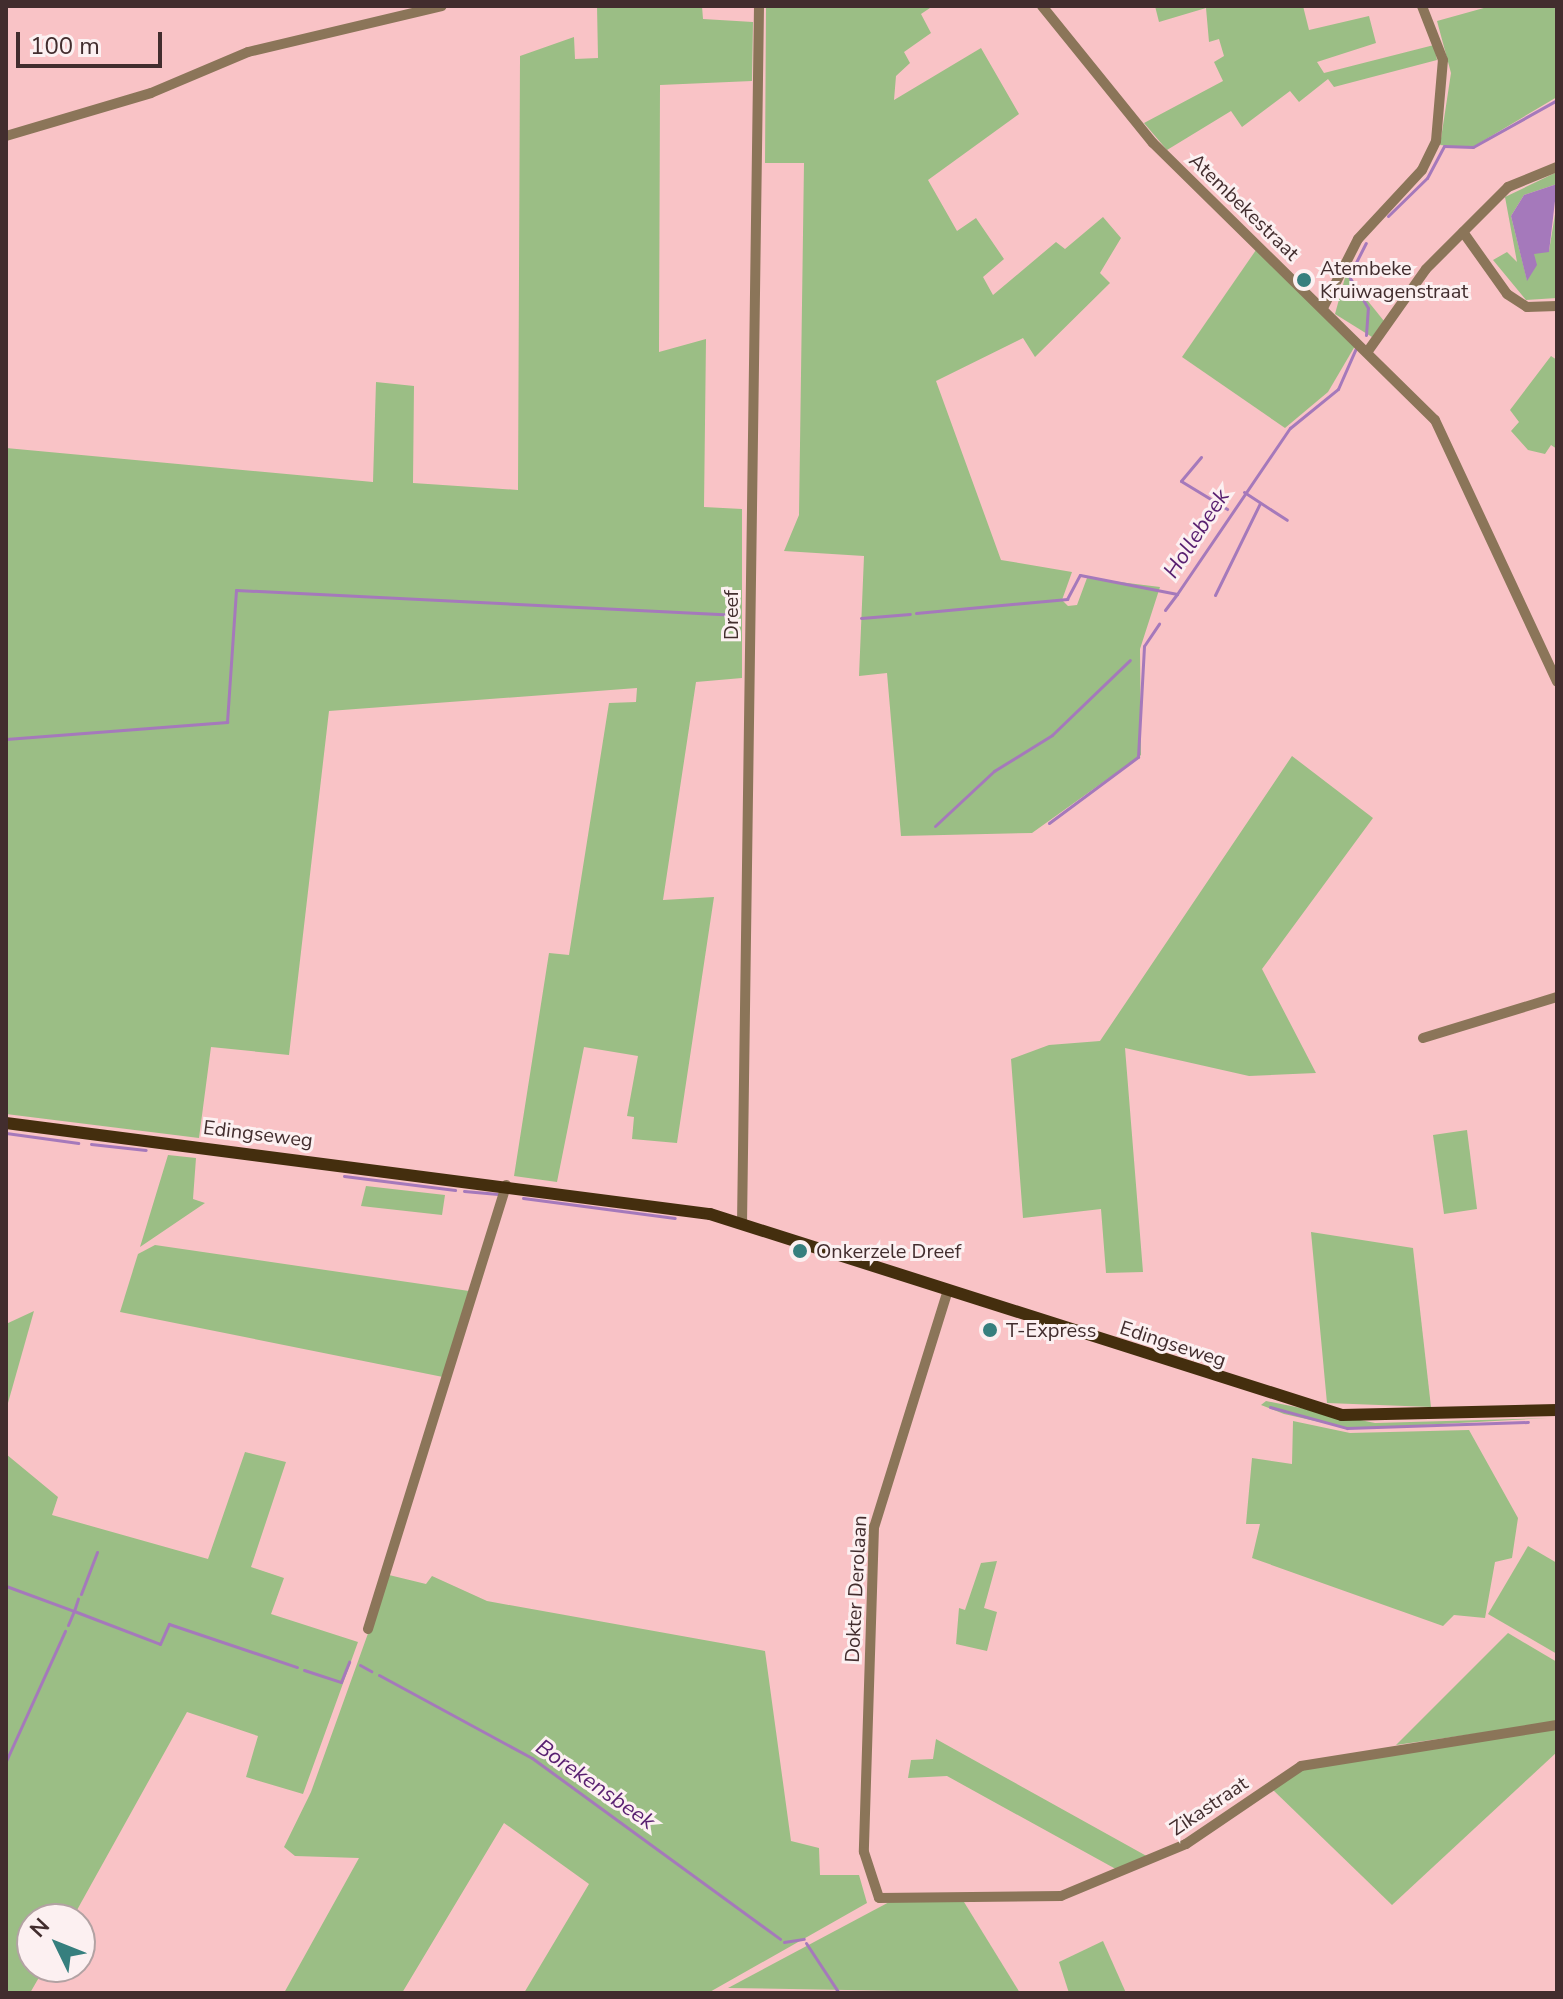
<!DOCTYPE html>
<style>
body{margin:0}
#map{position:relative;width:1563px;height:1999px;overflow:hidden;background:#f9c3c6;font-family:"Nunito Sans",sans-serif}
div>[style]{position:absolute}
.green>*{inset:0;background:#9bbe85}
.water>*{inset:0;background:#a579bb}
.stream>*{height:3px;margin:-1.5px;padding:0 1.5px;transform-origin:1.5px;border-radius:1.5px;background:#a579bb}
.minor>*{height:10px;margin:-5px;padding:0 5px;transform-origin:5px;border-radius:5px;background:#8b7559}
.major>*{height:12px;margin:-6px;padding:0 6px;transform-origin:6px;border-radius:6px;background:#442e0e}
.dots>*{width:22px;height:22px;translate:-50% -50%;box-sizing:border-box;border:4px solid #fcf0f1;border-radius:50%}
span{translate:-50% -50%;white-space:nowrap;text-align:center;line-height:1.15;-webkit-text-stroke:6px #fcf0f1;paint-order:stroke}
.street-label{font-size:20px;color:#422d2e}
.poi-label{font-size:20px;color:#422d2e}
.left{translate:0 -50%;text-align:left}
.water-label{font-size:22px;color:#581f70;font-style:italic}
.frame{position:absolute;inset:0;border:8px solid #422d2e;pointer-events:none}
.north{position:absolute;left:16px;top:1903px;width:80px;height:80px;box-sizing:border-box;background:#fcf0f1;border:2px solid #b2a2a3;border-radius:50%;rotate:313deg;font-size:22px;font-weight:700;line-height:32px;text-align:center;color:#422d2e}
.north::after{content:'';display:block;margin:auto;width:28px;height:36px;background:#367f7e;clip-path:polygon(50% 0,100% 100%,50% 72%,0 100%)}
.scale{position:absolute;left:16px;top:32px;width:146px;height:36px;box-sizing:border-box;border:4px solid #422d2e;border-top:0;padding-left:10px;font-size:24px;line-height:28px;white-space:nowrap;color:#422d2e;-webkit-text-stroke:6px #fcf0f1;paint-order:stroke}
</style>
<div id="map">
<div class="green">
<i style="clip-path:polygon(597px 6px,702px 6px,703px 19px,753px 22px,752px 81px,660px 85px,659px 352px,706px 339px,704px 507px,742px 509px,742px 678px,696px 682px,663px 900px,714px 897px,677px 1143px,632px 1139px,634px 1117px,627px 1116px,638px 1056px,584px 1047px,557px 1182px,514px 1176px,549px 953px,569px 955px,609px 703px,636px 702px,637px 688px,329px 711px,289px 1055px,211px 1047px,199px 1138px,6px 1114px,6px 448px,373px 482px,376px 382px,414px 386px,413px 483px,518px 490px,520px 56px,574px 37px,575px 59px,598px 58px)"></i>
<i style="clip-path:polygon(766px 6px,933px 6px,921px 14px,931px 33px,904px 52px,910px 63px,896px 76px,894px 100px,981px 48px,1019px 114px,928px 180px,957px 231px,976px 218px,1004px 259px,983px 277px,993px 295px,1056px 242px,1065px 249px,1103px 217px,1121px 238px,1100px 273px,1110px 283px,1035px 357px,1023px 338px,936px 381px,1001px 560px,1072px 572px,1062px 600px,1068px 606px,1077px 605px,1087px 578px,1160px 587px,1140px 649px,1141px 755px,1032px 833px,901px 836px,887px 673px,859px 676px,864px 556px,784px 551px,799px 515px,804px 163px,765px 163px)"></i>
<i style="clip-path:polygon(1155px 6px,1303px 6px,1309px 30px,1369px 16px,1376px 43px,1317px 62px,1324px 73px,1434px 45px,1437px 60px,1334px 87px,1328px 79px,1299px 102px,1290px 91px,1242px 127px,1231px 111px,1167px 150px,1144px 123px,1223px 81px,1214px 62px,1224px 56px,1219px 39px,1209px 42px,1206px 8px,1159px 22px)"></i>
<i style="clip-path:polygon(1491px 6px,1557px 6px,1557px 97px,1471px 148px,1440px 145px,1451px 73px,1437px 21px)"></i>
<i style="clip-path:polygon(1557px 172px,1557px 184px,1524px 195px,1511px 216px,1527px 280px,1534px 253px,1549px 251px,1557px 202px,1557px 298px,1526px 300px,1493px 260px,1507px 252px,1517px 262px,1505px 197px)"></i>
<i style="clip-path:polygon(1256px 250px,1355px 346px,1328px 392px,1285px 428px,1182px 357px)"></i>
<i style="clip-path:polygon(1346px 274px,1384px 321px,1372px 337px,1335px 314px)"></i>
<i style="clip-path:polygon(1551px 356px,1557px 360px,1557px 449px,1551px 445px,1545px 454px,1528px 450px,1511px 431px,1519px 422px,1510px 410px)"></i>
<i style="clip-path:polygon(1292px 756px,1373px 818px,1262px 969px,1316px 1073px,1249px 1076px,1125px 1048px,1143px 1272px,1106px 1273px,1101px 1209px,1023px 1218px,1011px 1059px,1049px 1045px,1100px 1041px)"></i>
<i style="clip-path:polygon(1467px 1130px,1477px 1209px,1444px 1214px,1433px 1135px)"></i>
<i style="clip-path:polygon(168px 1155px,196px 1158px,193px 1199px,205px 1203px,140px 1247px)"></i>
<i style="clip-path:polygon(366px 1186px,445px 1195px,442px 1215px,361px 1206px)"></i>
<i style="clip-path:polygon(1311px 1232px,1413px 1248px,1431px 1407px,1327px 1403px)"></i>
<i style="clip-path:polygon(155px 1245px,469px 1291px,443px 1377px,120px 1312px,138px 1254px)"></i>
<i style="clip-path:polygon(34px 1311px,6px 1410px,6px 1324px)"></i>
<i style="clip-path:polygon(1266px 1401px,1375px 1423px,1548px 1418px,1351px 1429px,1284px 1414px,1261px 1405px)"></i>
<i style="clip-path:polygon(1293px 1421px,1350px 1433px,1469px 1430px,1518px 1518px,1512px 1558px,1495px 1562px,1485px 1618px,1454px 1615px,1443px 1626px,1252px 1558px,1260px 1524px,1246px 1524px,1252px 1458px,1292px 1464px)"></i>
<i style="clip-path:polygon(245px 1452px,286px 1462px,251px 1567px,284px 1578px,271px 1614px,358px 1642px,303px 1794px,246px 1777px,258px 1736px,187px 1712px,72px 1919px,32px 1919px,32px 1967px,45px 1967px,30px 1993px,6px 1993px,6px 1454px,58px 1497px,52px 1515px,208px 1559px)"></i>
<i style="clip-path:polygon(1528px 1546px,1557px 1563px,1557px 1654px,1488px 1614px)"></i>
<i style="clip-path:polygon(997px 1561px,984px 1608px,997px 1612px,987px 1651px,956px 1644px,959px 1608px,965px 1610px,981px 1563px)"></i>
<i style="clip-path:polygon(389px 1575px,426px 1584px,432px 1576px,487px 1601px,765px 1651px,791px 1841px,819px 1848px,820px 1875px,859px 1875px,867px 1903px,708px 1993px,524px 1993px,589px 1884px,504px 1823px,402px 1993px,284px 1993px,359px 1858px,295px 1856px,284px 1847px,311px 1792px)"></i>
<i style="clip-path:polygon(1508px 1633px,1557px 1662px,1557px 1722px,1396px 1745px)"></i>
<i style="clip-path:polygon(1557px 1729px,1557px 1752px,1392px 1905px,1272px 1789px,1300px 1770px)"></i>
<i style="clip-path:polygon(936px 1739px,1152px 1859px,1123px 1873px,947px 1776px,908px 1778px,911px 1760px,933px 1759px)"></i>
<i style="clip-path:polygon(893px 1900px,964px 1902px,1020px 1993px,728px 1988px)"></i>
<i style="clip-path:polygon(1103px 1941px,1126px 1993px,1069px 1993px,1059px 1962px)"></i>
</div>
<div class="water">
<i style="clip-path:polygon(1557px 184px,1549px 252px,1534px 254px,1537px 265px,1527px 281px,1511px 216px,1524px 195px)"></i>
</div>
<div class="stream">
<i style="left:1388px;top:216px;width:54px;rotate:-44.3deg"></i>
<i style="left:1427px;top:178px;width:36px;rotate:-62deg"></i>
<i style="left:1444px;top:146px;width:29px;rotate:2deg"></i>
<i style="left:1473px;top:147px;width:96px;rotate:-29.2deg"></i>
<i style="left:1366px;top:335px;width:27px;rotate:-86deg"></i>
<i style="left:1368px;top:308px;width:37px;rotate:-121deg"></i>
<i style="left:1349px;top:276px;width:37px;rotate:-63deg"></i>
<i style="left:1201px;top:457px;width:31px;rotate:130deg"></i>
<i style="left:1181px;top:481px;width:54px;rotate:31.3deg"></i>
<i style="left:1244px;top:492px;width:51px;rotate:33.1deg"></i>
<i style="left:1215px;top:595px;width:102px;rotate:-63.9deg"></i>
<i style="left:1165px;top:610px;width:20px;rotate:-53deg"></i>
<i style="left:916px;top:613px;width:152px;rotate:-5.3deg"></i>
<i style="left:1067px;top:599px;width:27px;rotate:-62deg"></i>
<i style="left:1080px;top:575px;width:99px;rotate:11.1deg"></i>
<i style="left:1177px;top:594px;width:201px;rotate:-55.8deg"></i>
<i style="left:1290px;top:428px;width:62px;rotate:-39.1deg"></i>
<i style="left:1338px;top:389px;width:45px;rotate:-66.3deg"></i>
<i style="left:861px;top:618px;width:49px;rotate:-4.7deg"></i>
<i style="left:6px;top:739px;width:222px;rotate:-4.4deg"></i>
<i style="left:227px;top:722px;width:132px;rotate:-86.1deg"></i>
<i style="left:236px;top:590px;width:503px;rotate:2.85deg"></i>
<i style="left:1049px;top:823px;width:111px;rotate:-36.6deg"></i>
<i style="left:1138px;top:757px;width:111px;rotate:-86.9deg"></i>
<i style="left:1144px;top:646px;width:27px;rotate:-56deg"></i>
<i style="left:935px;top:826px;width:81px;rotate:-43deg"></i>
<i style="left:994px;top:771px;width:68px;rotate:-31.8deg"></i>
<i style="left:1052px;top:735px;width:108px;rotate:-43.9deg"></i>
<i style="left:6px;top:1133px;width:73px;rotate:7.9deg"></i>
<i style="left:91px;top:1144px;width:55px;rotate:6.2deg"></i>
<i style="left:344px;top:1176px;width:112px;rotate:7.2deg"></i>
<i style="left:464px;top:1191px;width:34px;rotate:5deg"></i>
<i style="left:523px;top:1198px;width:153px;rotate:7.5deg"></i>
<i style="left:1270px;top:1407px;width:80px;rotate:15.3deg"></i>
<i style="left:1347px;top:1428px;width:181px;rotate:-1.9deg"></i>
<i style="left:6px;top:1586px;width:72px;rotate:20.2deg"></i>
<i style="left:74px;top:1611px;width:13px;rotate:-72deg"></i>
<i style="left:81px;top:1594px;width:45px;rotate:-69.1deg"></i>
<i style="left:68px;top:1625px;width:15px;rotate:-67deg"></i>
<i style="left:74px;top:1611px;width:92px;rotate:21deg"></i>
<i style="left:160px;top:1644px;width:22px;rotate:-66deg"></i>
<i style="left:169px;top:1624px;width:135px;rotate:18.6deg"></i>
<i style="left:360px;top:1665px;width:13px;rotate:29deg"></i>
<i style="left:304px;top:1670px;width:39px;rotate:18deg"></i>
<i style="left:341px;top:1682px;width:22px;rotate:-68deg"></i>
<i style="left:379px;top:1675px;width:174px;rotate:28.5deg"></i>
<i style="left:532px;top:1758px;width:307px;rotate:36.1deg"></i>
<i style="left:6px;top:1761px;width:143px;rotate:-65.6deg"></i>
<i style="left:784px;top:1942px;width:20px;rotate:-9deg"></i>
<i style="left:806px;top:1943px;width:60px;rotate:56.6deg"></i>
</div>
<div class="minor">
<i style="left:1042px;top:6px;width:176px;rotate:51deg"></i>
<i style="left:1153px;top:143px;width:395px;rotate:44.5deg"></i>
<i style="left:1435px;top:420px;width:289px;rotate:65deg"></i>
<i style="left:6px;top:136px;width:151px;rotate:-16.5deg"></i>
<i style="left:151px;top:93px;width:105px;rotate:-22.9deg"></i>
<i style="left:248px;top:52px;width:199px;rotate:-13.3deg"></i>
<i style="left:1463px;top:232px;width:76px;rotate:54.6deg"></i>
<i style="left:1507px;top:294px;width:24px;rotate:33deg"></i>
<i style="left:1527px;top:307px;width:30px;rotate:-2deg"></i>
<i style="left:1323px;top:308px;width:77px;rotate:-63.1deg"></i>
<i style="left:1358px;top:239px;width:94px;rotate:-47.2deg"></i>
<i style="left:1422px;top:170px;width:32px;rotate:-64deg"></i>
<i style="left:1436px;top:141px;width:81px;rotate:-85.1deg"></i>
<i style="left:1443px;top:60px;width:58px;rotate:-111.3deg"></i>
<i style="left:1368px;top:351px;width:100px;rotate:-54.7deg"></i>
<i style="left:1426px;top:269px;width:116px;rotate:-45deg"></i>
<i style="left:1508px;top:187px;width:53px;rotate:-22.2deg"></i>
<i style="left:1423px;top:1038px;width:140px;rotate:-17deg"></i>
<i style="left:742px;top:1224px;width:1218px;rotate:-89.2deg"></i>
<i style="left:948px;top:1290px;width:248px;rotate:107.3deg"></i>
<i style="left:874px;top:1527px;width:325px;rotate:91.8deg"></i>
<i style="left:864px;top:1852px;width:48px;rotate:71.9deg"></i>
<i style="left:879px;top:1898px;width:182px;rotate:-0.6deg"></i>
<i style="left:1061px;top:1896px;width:135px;rotate:-22.6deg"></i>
<i style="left:1186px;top:1844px;width:139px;rotate:-34.1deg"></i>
<i style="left:1301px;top:1766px;width:259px;rotate:-9.1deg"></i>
<i style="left:368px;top:1629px;width:465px;rotate:-72.7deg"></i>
</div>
<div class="major">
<i style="left:6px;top:1123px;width:710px;rotate:7.37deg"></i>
<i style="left:710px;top:1214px;width:663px;rotate:17.64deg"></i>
<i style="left:1342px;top:1415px;width:215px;rotate:-1.3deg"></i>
</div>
<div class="dots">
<i style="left:1304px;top:280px;background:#367f7e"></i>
<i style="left:800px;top:1251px;background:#367f7e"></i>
<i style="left:990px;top:1330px;background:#367f7e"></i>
</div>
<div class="street-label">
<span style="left:1244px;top:207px;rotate:44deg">Atembekestraat</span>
<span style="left:731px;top:615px;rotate:-90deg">Dreef</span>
<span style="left:258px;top:1134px;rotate:7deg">Edingseweg</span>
<span style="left:1173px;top:1344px;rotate:18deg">Edingseweg</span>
<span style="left:856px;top:1589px;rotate:-87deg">Dokter Derolaan</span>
<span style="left:1209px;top:1806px;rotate:-34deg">Zikastraat</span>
</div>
<div class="poi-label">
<span class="left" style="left:1320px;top:280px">Atembeke<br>Kruiwagenstraat</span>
<span class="left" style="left:816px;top:1251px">Onkerzele Dreef</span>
<span class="left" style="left:1006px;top:1330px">T-Express</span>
</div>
<div class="water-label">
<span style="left:1197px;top:534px;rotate:-57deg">Hollebeek</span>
<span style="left:595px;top:1785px;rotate:35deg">Borekensbeek</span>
</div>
<div class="frame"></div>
<div class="north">N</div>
<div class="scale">100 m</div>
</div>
